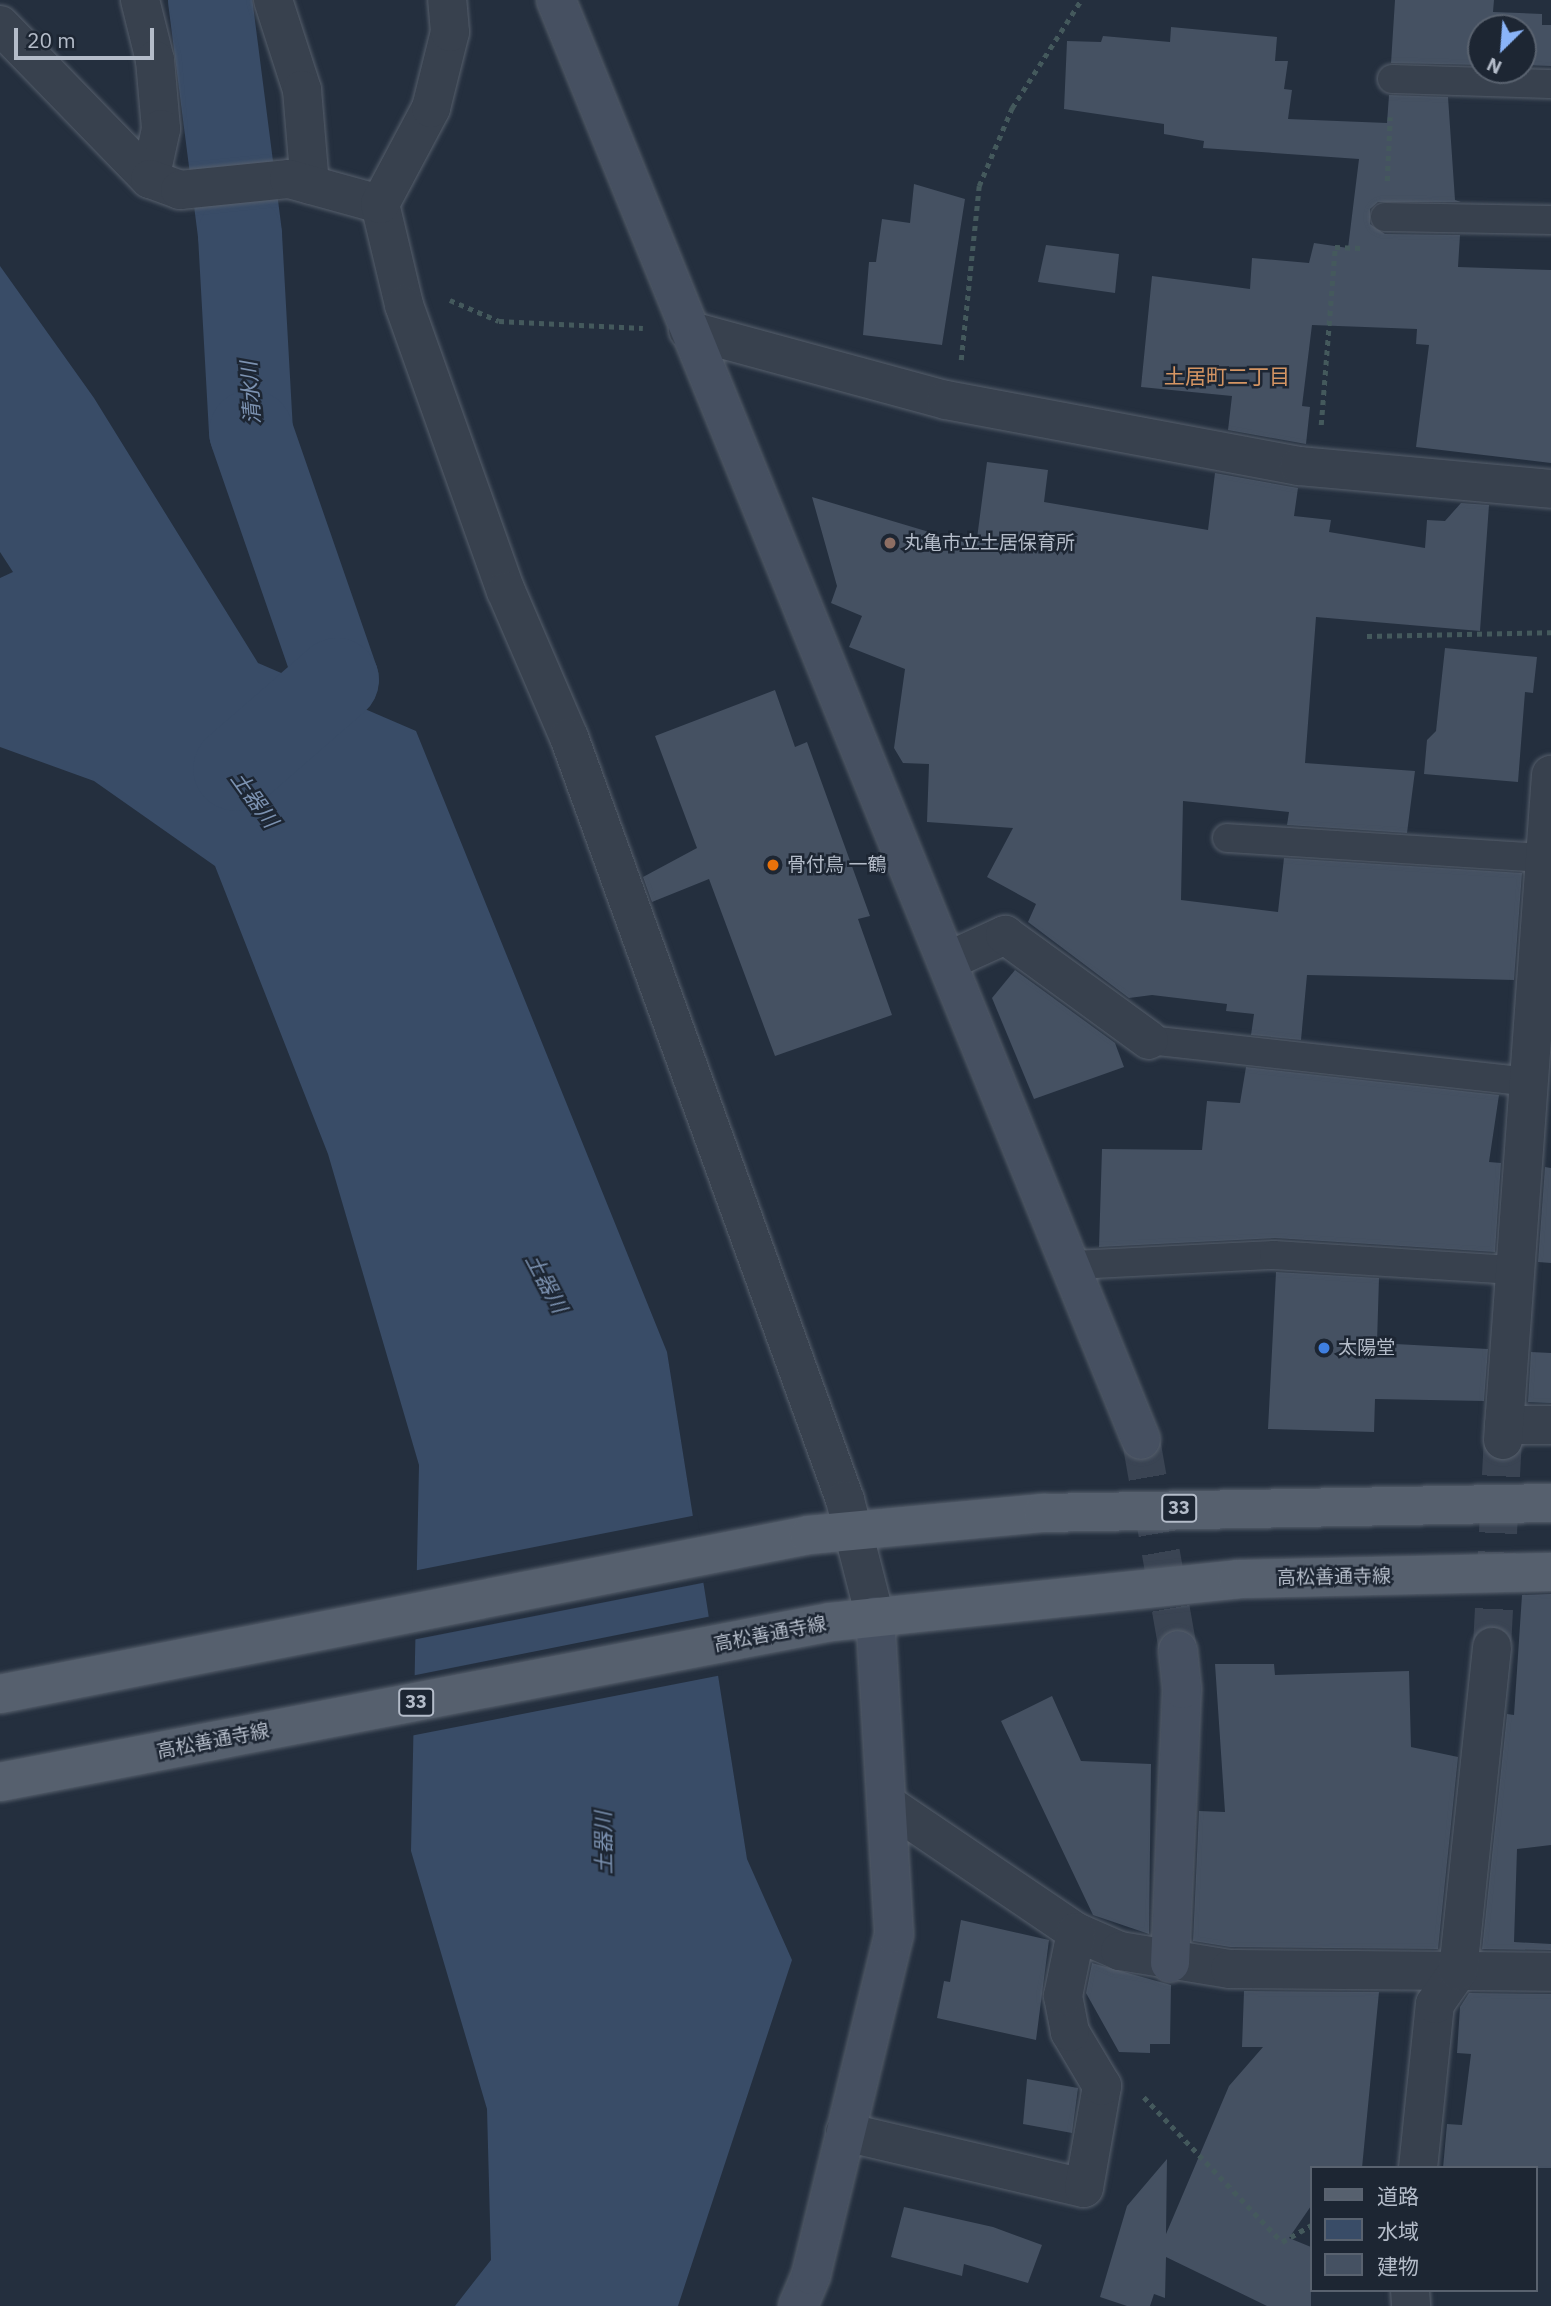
<!DOCTYPE html>
<meta charset="utf-8">
<style>
body{margin:0}
#map{position:relative;width:1551px;height:2306px;overflow:hidden;background:#242f3e;font-family:"IBM Plex Sans","Noto Sans JP",sans-serif}
div>[style]{position:absolute}
.water>*{inset:0;background:#394c67}
.pier>*{inset:0;background:#242f3e}
.river>*{height:84px;margin:-42px;padding:0 42px;transform-origin:42px;border-radius:42px;background:#394c67}
.building>*{inset:0;background:#455162}
.street-tunnel>*{height:38px;margin-top:-19px;transform-origin:0;background:repeating-linear-gradient(90deg,#3a4453 0 38px,transparent 0 57px)}
.secondary-tunnel>*{height:38px;margin-top:-19px;transform-origin:0;background:repeating-linear-gradient(90deg,#3a4453 0 38px,transparent 0 57px)}
.path>*{height:4.5px;margin-top:-2.25px;transform-origin:0;background:repeating-linear-gradient(90deg,#44595c 0 5px,transparent 0 10px)}
.roads{filter:drop-shadow(0 0 2px #565f6c) drop-shadow(0 0 2px #565f6c)}
.lane>*{height:28px;margin:-14px;padding:0 14px;transform-origin:14px;border-radius:14px;background:#38414e}
.street>*{height:38px;margin:-19px;padding:0 19px;transform-origin:19px;border-radius:19px;background:#38414e}
.secondary>*{height:38px;margin:-19px;padding:0 19px;transform-origin:19px;border-radius:19px;background:#465061}
.primary>*{height:38px;margin:-19px;padding:0 19px;transform-origin:19px;border-radius:19px;background:#56606e}
.dots>*{width:19px;height:19px;translate:-50% -50%;box-sizing:border-box;border:4px solid #1d2633;border-radius:50%}
span{translate:-50% -50%;white-space:nowrap;text-align:center;line-height:1.15;-webkit-text-stroke:5px #1d2633;paint-order:stroke}
.shield-label span{padding:2px 5px;background:#1d2633;border:2px solid;border-radius:5px;-webkit-text-stroke-width:0}
.shield-label{font-size:18px;color:#b4bcc9;font-weight:700}
.poi-label{font-size:19px;color:#b4bcc9}
.left{translate:0 -50%;text-align:left}
.street-label{font-size:19px;color:#b4bcc9}
.neighbourhood-label{font-size:21px;color:#d59563}
.water-label{font-size:21px;color:#7c92b1;font-style:italic}
.legend{position:absolute;left:1310px;top:2166px;width:228px;height:126px;box-sizing:border-box;background:#1d2633;border:2px solid #59626f;margin:0;padding:9px 12px;list-style:none;font-size:21px;color:#b4bcc9}
.legend li{display:flex;align-items:center;gap:14px;height:35px}
.legend b{width:35px;border:2px solid #59626f}
.north{position:absolute;left:1467px;top:14px;width:70px;height:70px;box-sizing:border-box;background:#1d2633;border:2px solid #59626f;border-radius:50%;rotate:205deg;font-size:19px;font-weight:700;line-height:28px;text-align:center;color:#b4bcc9}
.north::after{content:'';display:block;margin:auto;width:24px;height:32px;background:#8ab4f8;clip-path:polygon(50% 0,100% 100%,50% 72%,0 100%)}
.scale{position:absolute;left:14px;top:28px;width:140px;height:32px;box-sizing:border-box;border:4px solid #b4bcc9;border-top:0;padding-left:9px;font-size:21px;line-height:24px;white-space:nowrap;color:#b4bcc9;-webkit-text-stroke:5px #1d2633;paint-order:stroke}
</style>
<div id="map">
<div class="water">
<i style="clip-path:polygon(0 266px,94px 398px,258px 663px,416px 731px,667px 1352px,747px 1859px,792px 1960px,678px 2306px,455px 2306px,491px 2260px,487px 2109px,411px 1851px,419px 1465px,328px 1154px,215px 866px,94px 781px,0 747px,0 578px,13px 572px,0 552px)"></i>
</div>
<div class="pier">
<i style="clip-path:polygon(697px 1515px,707px 1582px,412px 1640px,413px 1571px)"></i>
<i style="clip-path:polygon(712px 1616px,722px 1675px,410px 1736px,411px 1676px)"></i>
</div>
<div class="river">
<i style="left:210px;top:0;width:237px;rotate:82.7deg"></i>
<i style="left:240px;top:235px;width:197px;rotate:86.8deg"></i>
<i style="left:251px;top:432px;width:262px;rotate:70.9deg"></i>
<i style="left:337px;top:680px;width:135px;rotate:138.9deg"></i>
</div>
<div class="building">
<i style="clip-path:polygon(1395px 0,1494px 0,1493px 12px,1542px 14px,1542px 25px,1551px 25px,1551px 66px,1523px 65px,1523px 28px,1481px 28px,1481px 65px,1391px 63px)"></i>
<i style="clip-path:polygon(1171px 27px,1277px 37px,1275px 61px,1288px 61px,1284px 89px,1292px 90px,1288px 119px,1387px 123px,1389px 95px,1448px 97px,1455px 200px,1461px 202px,1378px 202px,1370px 209px,1370px 224px,1385px 234px,1460px 235px,1458px 267px,1551px 270px,1551px 463px,1416px 447px,1429px 345px,1416px 344px,1417px 329px,1312px 325px,1302px 406px,1310px 407px,1306px 444px,1228px 430px,1232px 396px,1141px 387px,1152px 276px,1250px 289px,1252px 258px,1309px 263px,1314px 243px,1348px 248px,1359px 159px,1203px 148px,1204px 141px,1164px 134px,1164px 124px,1064px 109px,1067px 41px,1101px 42px,1103px 36px,1170px 42px)"></i>
<i style="clip-path:polygon(914px 184px,965px 199px,942px 345px,863px 335px,869px 262px,876px 262px,882px 219px,910px 223px)"></i>
<i style="clip-path:polygon(1046px 245px,1119px 254px,1115px 293px,1038px 282px)"></i>
<i style="clip-path:polygon(987px 462px,1048px 470px,1044px 502px,1208px 530px,1215px 473px,1298px 488px,1294px 516px,1331px 520px,1329px 532px,1425px 548px,1427px 520px,1445px 521px,1461px 503px,1489px 505px,1480px 631px,1316px 617px,1305px 763px,1415px 771px,1407px 833px,1287px 825px,1289px 812px,1183px 801px,1181px 900px,1278px 912px,1284px 858px,1522px 873px,1514px 980px,1307px 975px,1301px 1040px,1251px 1035px,1254px 1014px,1226px 1011px,1227px 1004px,1152px 995px,1129px 998px,1028px 922px,1036px 904px,987px 877px,1013px 828px,927px 822px,929px 764px,903px 763px,894px 748px,905px 669px,849px 647px,862px 616px,831px 603px,837px 586px,812px 497px,976px 546px)"></i>
<i style="clip-path:polygon(1445px 648px,1537px 657px,1533px 693px,1525px 692px,1518px 782px,1424px 774px,1427px 740px,1436px 731px)"></i>
<i style="clip-path:polygon(775px 690px,795px 747px,807px 742px,870px 916px,858px 919px,892px 1015px,775px 1056px,709px 879px,652px 902px,643px 877px,697px 848px,655px 736px)"></i>
<i style="clip-path:polygon(1015px 970px,1115px 1043px,1124px 1067px,1034px 1099px,992px 998px)"></i>
<i style="clip-path:polygon(1246px 1067px,1499px 1095px,1489px 1162px,1501px 1163px,1495px 1252px,1275px 1238px,1099px 1247px,1102px 1149px,1202px 1150px,1207px 1101px,1240px 1103px)"></i>
<i style="clip-path:polygon(1545px 1167px,1551px 1168px,1551px 1263px,1538px 1262px)"></i>
<i style="clip-path:polygon(1276px 1272px,1379px 1278px,1377px 1343px,1488px 1349px,1484px 1401px,1375px 1399px,1374px 1432px,1268px 1429px)"></i>
<i style="clip-path:polygon(1531px 1352px,1551px 1353px,1551px 1403px,1528px 1402px)"></i>
<i style="clip-path:polygon(1551px 1594px,1551px 1845px,1517px 1849px,1514px 1942px,1551px 1944px,1551px 1950px,1482px 1949px,1507px 1714px,1514px 1715px,1522px 1595px)"></i>
<i style="clip-path:polygon(1215px 1664px,1274px 1664px,1275px 1675px,1409px 1671px,1411px 1747px,1458px 1757px,1438px 1949px,1230px 1947px,1193px 1941px,1199px 1811px,1225px 1812px)"></i>
<i style="clip-path:polygon(1052px 1696px,1081px 1761px,1151px 1764px,1149px 1934px,1093px 1915px,1001px 1721px)"></i>
<i style="clip-path:polygon(961px 1920px,1049px 1940px,1036px 2040px,937px 2018px,944px 1981px,950px 1982px)"></i>
<i style="clip-path:polygon(1092px 1963px,1171px 1985px,1170px 2044px,1150px 2044px,1150px 2053px,1119px 2052px,1086px 1993px)"></i>
<i style="clip-path:polygon(1244px 1991px,1379px 1992px,1362px 2168px,1311px 2168px,1311px 2206px,1289px 2238px,1311px 2247px,1311px 2306px,1267px 2306px,1166px 2257px,1165px 2298px,1154px 2294px,1150px 2306px,1127px 2306px,1100px 2297px,1127px 2206px,1167px 2159px,1166px 2234px,1229px 2086px,1263px 2047px,1242px 2047px)"></i>
<i style="clip-path:polygon(1469px 1993px,1551px 1994px,1551px 2168px,1443px 2168px,1447px 2124px,1462px 2125px,1471px 2054px,1457px 2053px,1460px 2007px)"></i>
<i style="clip-path:polygon(1027px 2079px,1078px 2088px,1072px 2133px,1023px 2124px)"></i>
<i style="clip-path:polygon(904px 2207px,993px 2227px,1042px 2245px,1028px 2283px,964px 2264px,962px 2276px,891px 2257px)"></i>
</div>
<div class="street-tunnel">
<i style="left:1492px;top:1647px;width:207px;rotate:-87deg"></i>
</div>
<div class="secondary-tunnel">
<i style="left:1141px;top:1440px;width:213px;rotate:80deg"></i>
</div>
<div class="path">
<i style="left:1387px;top:181px;width:64px;rotate:-87.3deg"></i>
<i style="left:450px;top:300px;width:53px;rotate:23.2deg"></i>
<i style="left:499px;top:321px;width:144px;rotate:2.8deg"></i>
<i style="left:961px;top:360px;width:175px;rotate:-84.1deg"></i>
<i style="left:979px;top:186px;width:85px;rotate:-67.1deg"></i>
<i style="left:1012px;top:108px;width:128px;rotate:-57.4deg"></i>
<i style="left:1321px;top:425px;width:179px;rotate:-85.5deg"></i>
<i style="left:1335px;top:247px;width:26px;rotate:2deg"></i>
<i style="left:1367px;top:636px;width:184px;rotate:-1.2deg"></i>
<i style="left:1144px;top:2097px;width:200px;rotate:46.4deg"></i>
<i style="left:1282px;top:2242px;width:34px;rotate:-30deg"></i>
</div>
<div class="roads">
<div class="lane">
<i style="left:1392px;top:79px;width:159px;rotate:1.8deg"></i>
<i style="left:1385px;top:217px;width:166px;rotate:1deg"></i>
<i style="left:1227px;top:838px;width:319px;rotate:3.6deg"></i>
<i style="left:1149px;top:1040px;width:382px;rotate:6.3deg"></i>
<i style="left:1074px;top:1265px;width:200px;rotate:-2.9deg"></i>
<i style="left:1274px;top:1255px;width:241px;rotate:3.6deg"></i>
</div>
<div class="street">
<i style="left:140px;top:0;width:62px;rotate:76deg"></i>
<i style="left:155px;top:60px;width:69px;rotate:85deg"></i>
<i style="left:161px;top:129px;width:51px;rotate:102.4deg"></i>
<i style="left:273px;top:0;width:95px;rotate:72.1deg"></i>
<i style="left:302px;top:90px;width:95px;rotate:85.2deg"></i>
<i style="left:0;top:25px;width:215px;rotate:45.8deg"></i>
<i style="left:150px;top:179px;width:32px;rotate:20deg"></i>
<i style="left:180px;top:190px;width:110px;rotate:-5.8deg"></i>
<i style="left:289px;top:179px;width:94px;rotate:15.4deg"></i>
<i style="left:380px;top:204px;width:104px;rotate:76.6deg"></i>
<i style="left:404px;top:305px;width:304px;rotate:70.4deg"></i>
<i style="left:506px;top:591px;width:159px;rotate:66.7deg"></i>
<i style="left:569px;top:737px;width:811px;rotate:70.11deg"></i>
<i style="left:845px;top:1500px;width:121px;rotate:75.6deg"></i>
<i style="left:380px;top:204px;width:109px;rotate:-62deg"></i>
<i style="left:431px;top:108px;width:78px;rotate:-76deg"></i>
<i style="left:450px;top:32px;width:32px;rotate:-95deg"></i>
<i style="left:688px;top:330px;width:267px;rotate:15.2deg"></i>
<i style="left:946px;top:400px;width:359px;rotate:10.6deg"></i>
<i style="left:1299px;top:466px;width:253px;rotate:5.2deg"></i>
<i style="left:948px;top:961px;width:63px;rotate:-24.5deg"></i>
<i style="left:1005px;top:935px;width:178px;rotate:36.1deg"></i>
<i style="left:1504px;top:1425px;width:47px"></i>
<i style="left:1503px;top:1440px;width:667px;rotate:-85.87deg"></i>
<i style="left:890px;top:1806px;width:225px;rotate:34.1deg"></i>
<i style="left:1076px;top:1932px;width:48px;rotate:23.4deg"></i>
<i style="left:1120px;top:1951px;width:111px;rotate:9.3deg"></i>
<i style="left:1230px;top:1969px;width:321px;rotate:0.5deg"></i>
<i style="left:845px;top:2132px;width:245px;rotate:13.2deg"></i>
<i style="left:1084px;top:2188px;width:104px;rotate:-80deg"></i>
<i style="left:1102px;top:2086px;width:63px;rotate:-120.7deg"></i>
<i style="left:1070px;top:2032px;width:37px;rotate:-101deg"></i>
<i style="left:1063px;top:1996px;width:65px;rotate:-78.5deg"></i>
<i style="left:1418px;top:2168px;width:165px;rotate:-84.1deg"></i>
<i style="left:1435px;top:2004px;width:40px;rotate:-55.1deg"></i>
<i style="left:1458px;top:1971px;width:326px;rotate:-84deg"></i>
<i style="left:1410px;top:2290px;width:16px;rotate:86deg"></i>
</div>
<div class="secondary">
<i style="left:556px;top:0;width:1554px;rotate:67.89deg"></i>
<i style="left:1170px;top:1963px;width:274px;rotate:-87.5deg"></i>
<i style="left:1182px;top:1689px;width:39px;rotate:-96deg"></i>
<i style="left:798px;top:2306px;width:34px;rotate:-67deg"></i>
<i style="left:811px;top:2275px;width:351px;rotate:-76.3deg"></i>
<i style="left:894px;top:1934px;width:318px;rotate:-93.4deg"></i>
</div>
<div class="primary">
<i style="left:0;top:1694px;width:824px;rotate:-11.12deg"></i>
<i style="left:809px;top:1535px;width:235px;rotate:-5.4deg"></i>
<i style="left:1043px;top:1513px;width:508px;rotate:-1.13deg"></i>
<i style="left:0;top:1782px;width:846px;rotate:-10.9deg"></i>
<i style="left:831px;top:1622px;width:409px;rotate:-6deg"></i>
<i style="left:1238px;top:1579px;width:313px;rotate:-1.3deg"></i>
</div>
</div>
<div class="dots">
<i style="left:890px;top:543px;background:#8d6e63"></i>
<i style="left:773px;top:865px;background:#e8710a"></i>
<i style="left:1324px;top:1348px;background:#3f7fe0"></i>
</div>
<div class="shield-label">
<span style="left:1179px;top:1508px">33</span>
<span style="left:416px;top:1702px">33</span>
</div>
<div class="poi-label">
<span class="left" style="left:904px;top:543px">丸亀市立土居保育所</span>
<span class="left" style="left:787px;top:865px">骨付鳥 一鶴</span>
<span class="left" style="left:1338px;top:1348px">太陽堂</span>
</div>
<div class="street-label">
<span style="left:1334px;top:1577px;rotate:-1deg">高松善通寺線</span>
<span style="left:770px;top:1634px;rotate:-11deg">高松善通寺線</span>
<span style="left:213px;top:1741px;rotate:-11deg">高松善通寺線</span>
</div>
<div class="neighbourhood-label">
<span style="left:1227px;top:376px">土居町二丁目</span>
</div>
<div class="water-label">
<span style="left:250px;top:393px;rotate:-94deg">清水川</span>
<span style="left:255px;top:799px;rotate:54deg">土器川</span>
<span style="left:547px;top:1283px;rotate:62deg">土器川</span>
<span style="left:603px;top:1843px;rotate:-91deg">土器川</span>
</div>
<ul class="legend">
<li><b style="height:9px;background:#56606e"></b>道路</li>
<li><b style="height:19px;background:#394c67"></b>水域</li>
<li><b style="height:19px;background:#455162"></b>建物</li>
</ul>
<div class="north">N</div>
<div class="scale">20 m</div>
</div>
